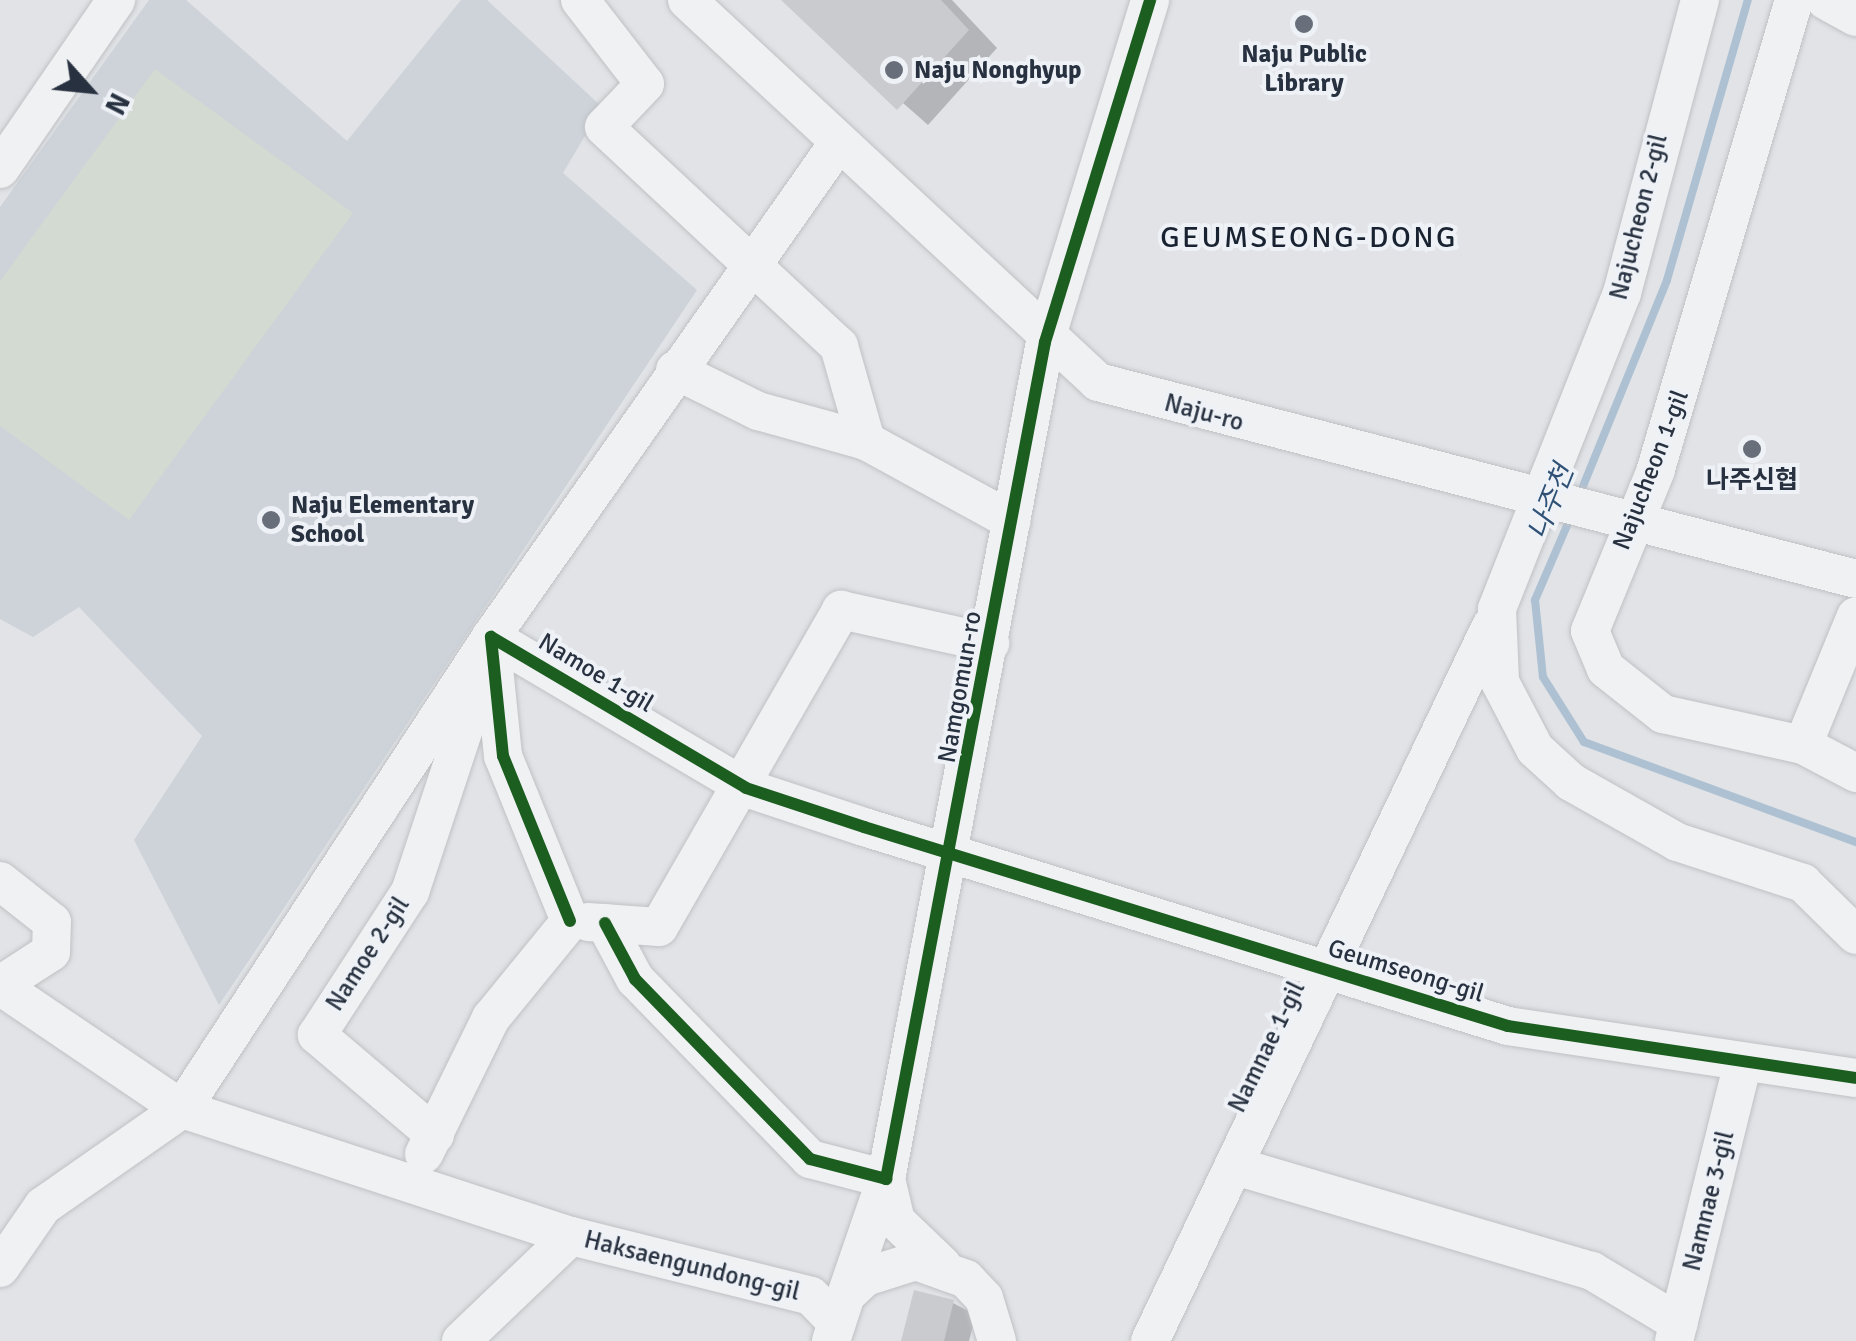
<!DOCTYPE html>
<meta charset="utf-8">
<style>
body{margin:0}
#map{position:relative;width:1856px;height:1341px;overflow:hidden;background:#e1e3e6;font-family:Signika,"Noto Sans KR",sans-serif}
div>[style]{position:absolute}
.built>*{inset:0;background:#ced3da}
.green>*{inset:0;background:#d2dad1}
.shadow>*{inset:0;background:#0003}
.stream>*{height:8px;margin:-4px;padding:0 4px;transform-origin:4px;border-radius:4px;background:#adc1d3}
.building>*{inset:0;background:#c9cbce}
.roads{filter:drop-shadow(0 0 2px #bfc1c4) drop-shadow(0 0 2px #bfc1c4)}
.minor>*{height:38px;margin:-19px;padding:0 19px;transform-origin:19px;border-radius:19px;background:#f0f1f3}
.cycleway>*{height:12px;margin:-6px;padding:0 6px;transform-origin:6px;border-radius:6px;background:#1b5e20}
.dots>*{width:28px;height:28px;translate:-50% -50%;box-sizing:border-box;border:5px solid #eef1f6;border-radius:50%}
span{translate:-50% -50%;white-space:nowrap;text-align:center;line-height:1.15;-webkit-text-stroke:8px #eef1f6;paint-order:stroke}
.poi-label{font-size:25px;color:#273140;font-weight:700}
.left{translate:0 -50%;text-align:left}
.street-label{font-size:25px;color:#273140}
.water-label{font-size:28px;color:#2f5176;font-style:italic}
.quarter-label{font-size:30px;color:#192231;letter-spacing:2.5px}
.north{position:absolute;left:40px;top:40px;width:100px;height:100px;-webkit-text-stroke:8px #eef1f6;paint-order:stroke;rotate:117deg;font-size:28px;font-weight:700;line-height:40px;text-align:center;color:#273140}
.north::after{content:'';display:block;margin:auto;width:35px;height:45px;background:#273140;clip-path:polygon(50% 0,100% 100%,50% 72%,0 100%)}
</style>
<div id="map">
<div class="built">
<i style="clip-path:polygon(149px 0,186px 0,347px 141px,461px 0,487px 0,602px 107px,563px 173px,697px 290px,219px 1005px,134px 840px,202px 736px,79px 607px,33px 637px,0 619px,0 207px)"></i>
</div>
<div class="green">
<i style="clip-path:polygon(155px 69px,353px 213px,129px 520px,0 426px,0 281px)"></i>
</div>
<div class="shadow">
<i style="clip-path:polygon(786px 0,952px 0,997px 48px,928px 125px)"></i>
<i style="clip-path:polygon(953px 1303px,976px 1315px,969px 1341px,904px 1341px)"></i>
</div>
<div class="stream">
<i style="left:1579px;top:496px;width:233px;rotate:-67.8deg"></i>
<i style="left:1667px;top:280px;width:291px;rotate:-73.9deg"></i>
<i style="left:1572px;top:514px;width:94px;rotate:113.3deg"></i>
<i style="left:1535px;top:600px;width:77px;rotate:84.1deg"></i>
<i style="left:1543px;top:677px;width:77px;rotate:57.8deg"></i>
<i style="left:1584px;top:742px;width:290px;rotate:20.2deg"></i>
</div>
<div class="building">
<i style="clip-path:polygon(781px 0,941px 0,969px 30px,897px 110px)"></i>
<i style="clip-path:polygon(914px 1290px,954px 1300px,944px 1341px,901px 1341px)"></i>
</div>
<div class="roads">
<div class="minor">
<i style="left:580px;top:0;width:106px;rotate:52.3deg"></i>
<i style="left:645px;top:84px;width:59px;rotate:133.6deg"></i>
<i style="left:604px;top:127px;width:321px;rotate:43deg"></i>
<i style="left:839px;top:346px;width:99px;rotate:74.1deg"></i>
<i style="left:687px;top:0;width:561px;rotate:42.91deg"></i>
<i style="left:1098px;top:382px;width:783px;rotate:14.57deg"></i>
<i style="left:1700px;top:0;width:303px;rotate:104.9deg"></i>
<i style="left:1622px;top:293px;width:340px;rotate:111.6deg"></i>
<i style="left:1497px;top:609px;width:73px;rotate:87.6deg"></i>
<i style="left:1500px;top:682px;width:76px;rotate:62.4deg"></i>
<i style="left:1535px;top:749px;width:49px;rotate:42.5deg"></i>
<i style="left:1571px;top:782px;width:122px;rotate:29.5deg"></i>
<i style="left:1677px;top:842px;width:133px;rotate:18deg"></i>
<i style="left:1803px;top:883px;width:74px;rotate:44.5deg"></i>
<i style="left:1794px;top:0;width:490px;rotate:106.4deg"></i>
<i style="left:1656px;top:470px;width:174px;rotate:112.3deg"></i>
<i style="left:1590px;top:631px;width:41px;rotate:67.2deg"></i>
<i style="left:1606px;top:669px;width:73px;rotate:38.3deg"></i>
<i style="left:1663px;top:714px;width:143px;rotate:12.5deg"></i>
<i style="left:1803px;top:745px;width:60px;rotate:27.8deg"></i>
<i style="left:1825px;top:0;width:35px;rotate:29deg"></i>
<i style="left:0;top:169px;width:205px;rotate:-55.5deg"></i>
<i style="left:675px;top:370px;width:93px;rotate:26.3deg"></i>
<i style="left:758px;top:411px;width:112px;rotate:15.5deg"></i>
<i style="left:866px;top:441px;width:166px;rotate:28.7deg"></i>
<i style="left:1803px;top:745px;width:139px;rotate:-67.7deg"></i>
<i style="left:0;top:881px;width:66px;rotate:38.3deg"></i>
<i style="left:52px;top:922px;width:30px;rotate:92deg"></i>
<i style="left:51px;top:952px;width:61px;rotate:147.1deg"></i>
<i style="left:570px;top:921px;width:178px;rotate:-112.1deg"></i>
<i style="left:503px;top:756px;width:120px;rotate:-95.8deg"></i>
<i style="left:491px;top:637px;width:296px;rotate:30.6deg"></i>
<i style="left:746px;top:788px;width:124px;rotate:18.3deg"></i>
<i style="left:864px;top:827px;width:674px;rotate:17.17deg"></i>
<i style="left:1508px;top:1026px;width:352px;rotate:8.5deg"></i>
<i style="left:588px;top:922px;width:71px;rotate:4deg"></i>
<i style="left:659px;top:927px;width:366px;rotate:-60.1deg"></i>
<i style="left:841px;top:610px;width:153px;rotate:12.5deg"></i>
<i style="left:605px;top:923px;width:64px;rotate:61.8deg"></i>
<i style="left:635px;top:979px;width:251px;rotate:45.8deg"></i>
<i style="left:810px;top:1159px;width:79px;rotate:14.7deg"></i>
<i style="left:886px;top:1179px;width:852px;rotate:-79.24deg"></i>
<i style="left:1045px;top:342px;width:358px;rotate:-72.9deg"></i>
<i style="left:0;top:986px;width:220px;rotate:34.1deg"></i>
<i style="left:182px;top:1109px;width:409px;rotate:18.1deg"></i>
<i style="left:435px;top:1135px;width:155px;rotate:-139.7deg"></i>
<i style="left:317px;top:1035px;width:171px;rotate:-57deg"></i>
<i style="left:410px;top:892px;width:211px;rotate:-71.7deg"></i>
<i style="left:424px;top:1154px;width:152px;rotate:-63.8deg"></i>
<i style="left:491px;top:1018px;width:125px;rotate:-50.8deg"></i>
<i style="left:1235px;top:1166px;width:372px;rotate:16.4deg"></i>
<i style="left:1592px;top:1271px;width:101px;rotate:30.9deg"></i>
<i style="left:0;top:1268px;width:75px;rotate:-55.3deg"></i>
<i style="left:43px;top:1206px;width:169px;rotate:-34.9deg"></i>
<i style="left:182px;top:1109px;width:564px;rotate:-56.79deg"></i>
<i style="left:491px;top:637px;width:605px;rotate:-54.89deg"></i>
<i style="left:846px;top:1295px;width:123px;rotate:-71deg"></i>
<i style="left:886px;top:1179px;width:43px;rotate:76.6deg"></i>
<i style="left:896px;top:1221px;width:64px;rotate:43.7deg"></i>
<i style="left:461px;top:1341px;width:152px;rotate:-43.7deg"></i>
<i style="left:571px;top:1236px;width:247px;rotate:14deg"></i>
<i style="left:811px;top:1296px;width:33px;rotate:46deg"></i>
<i style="left:831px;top:1341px;width:48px;rotate:-71.9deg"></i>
<i style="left:846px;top:1295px;width:26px;rotate:-43deg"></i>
<i style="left:865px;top:1277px;width:53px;rotate:-17.4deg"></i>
<i style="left:916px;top:1261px;width:53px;rotate:19.8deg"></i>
<i style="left:966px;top:1279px;width:26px;rotate:47deg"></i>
<i style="left:984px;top:1298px;width:45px;rotate:73.2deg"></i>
<i style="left:1150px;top:1341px;width:792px;rotate:-64.5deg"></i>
<i style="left:1674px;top:1341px;width:287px;rotate:-76.1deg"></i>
</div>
</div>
<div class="cycleway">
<i style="left:570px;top:921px;width:178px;rotate:-112.1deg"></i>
<i style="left:503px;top:756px;width:120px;rotate:-95.8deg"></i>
<i style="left:491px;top:637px;width:296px;rotate:30.6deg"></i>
<i style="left:746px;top:788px;width:124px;rotate:18.3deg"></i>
<i style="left:864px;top:827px;width:674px;rotate:17.17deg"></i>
<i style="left:1508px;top:1026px;width:352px;rotate:8.5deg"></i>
<i style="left:605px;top:923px;width:64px;rotate:61.8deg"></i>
<i style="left:635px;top:979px;width:251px;rotate:45.8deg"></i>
<i style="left:810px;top:1159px;width:79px;rotate:14.7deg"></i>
<i style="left:886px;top:1179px;width:852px;rotate:-79.24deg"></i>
<i style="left:1045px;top:342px;width:358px;rotate:-72.9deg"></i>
</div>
<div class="dots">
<i style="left:1304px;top:24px;background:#686f7a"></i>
<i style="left:894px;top:70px;background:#686f7a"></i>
<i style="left:1752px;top:449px;background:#686f7a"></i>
<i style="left:271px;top:520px;background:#686f7a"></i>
</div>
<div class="poi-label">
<span style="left:1304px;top:69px">Naju Public<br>Library</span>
<span class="left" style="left:914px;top:70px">Naju Nonghyup</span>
<span style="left:1752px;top:480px">나주신협</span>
<span class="left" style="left:291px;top:520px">Naju Elementary<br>School</span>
</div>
<div class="street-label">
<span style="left:1639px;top:217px;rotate:-76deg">Najucheon 2-gil</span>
<span style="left:1204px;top:413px;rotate:15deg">Naju-ro</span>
<span style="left:1651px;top:470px;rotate:-69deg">Najucheon 1-gil</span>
<span style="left:596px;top:673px;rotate:31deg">Namoe 1-gil</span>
<span style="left:960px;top:687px;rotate:-80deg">Namgomun-ro</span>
<span style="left:368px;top:954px;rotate:-57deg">Namoe 2-gil</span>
<span style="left:1406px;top:971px;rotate:17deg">Geumseong-gil</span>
<span style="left:1267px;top:1047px;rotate:-64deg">Namnae 1-gil</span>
<span style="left:1709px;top:1201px;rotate:-76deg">Namnae 3-gil</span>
<span style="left:692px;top:1266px;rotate:14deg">Haksaengundong-gil</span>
</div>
<div class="water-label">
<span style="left:1551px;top:502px;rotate:-68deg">나주천</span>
</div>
<div class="quarter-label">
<span style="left:1309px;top:238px">GEUMSEONG-DONG</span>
</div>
<div class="north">N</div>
</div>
